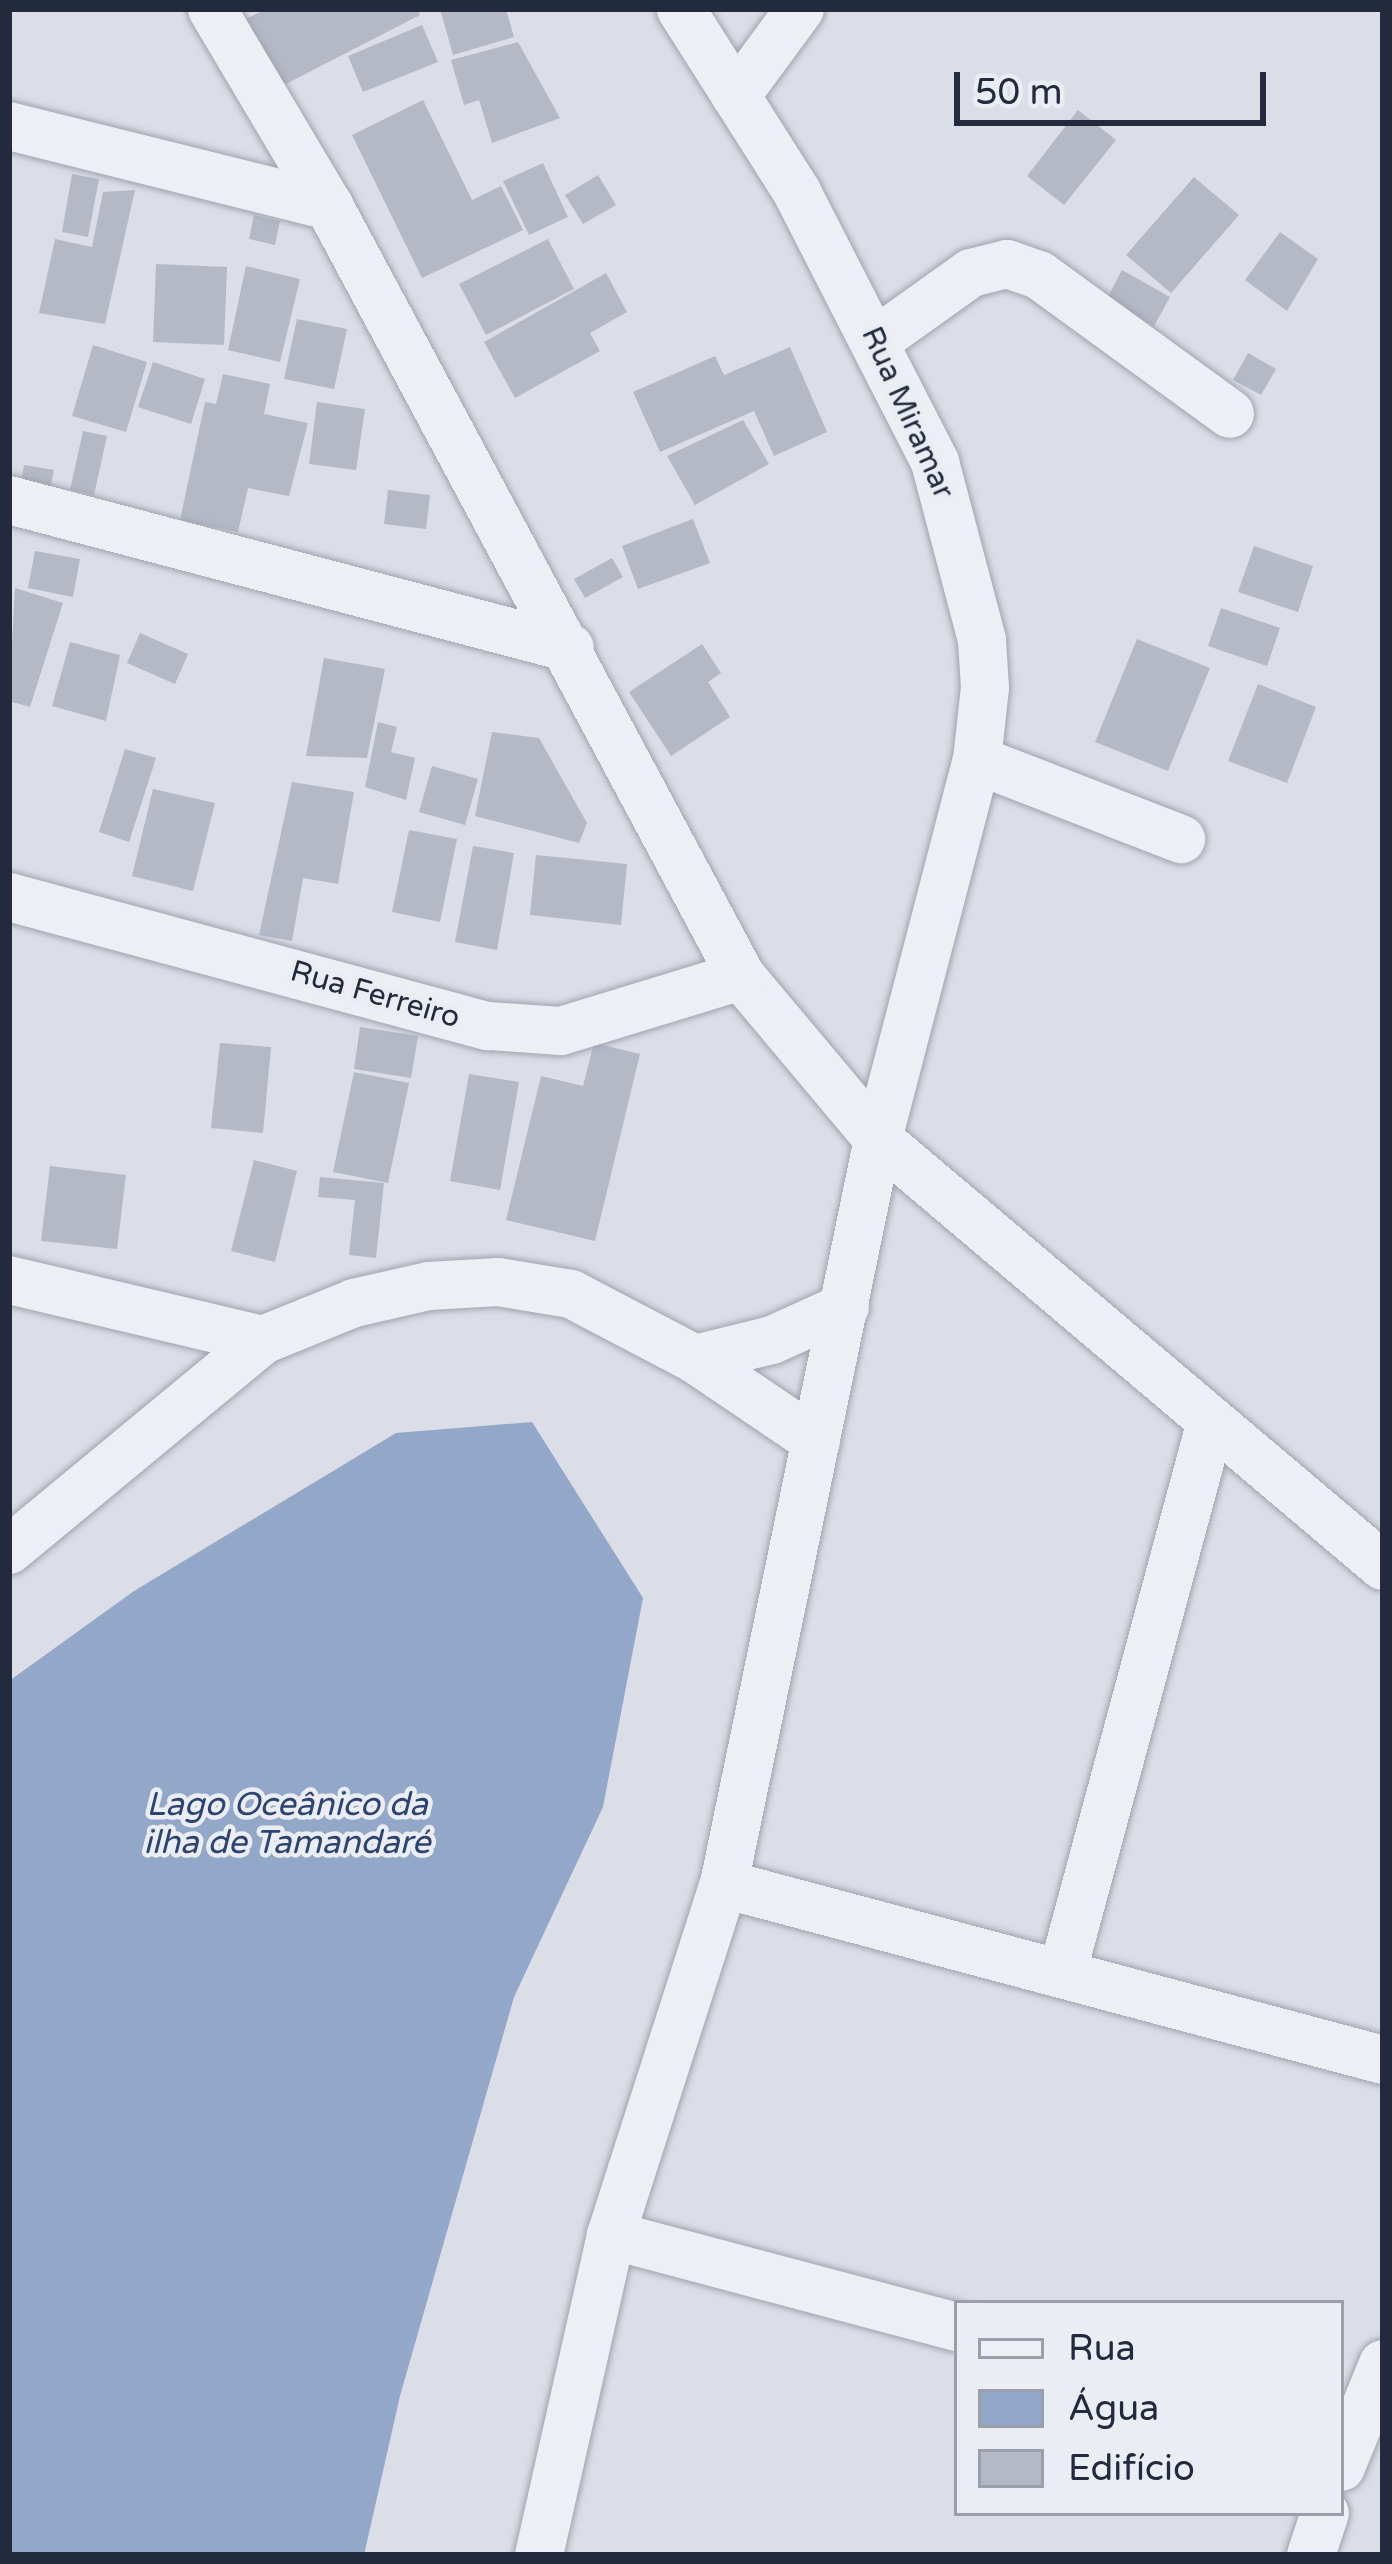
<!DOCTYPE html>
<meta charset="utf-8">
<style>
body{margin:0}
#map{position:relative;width:1392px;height:2564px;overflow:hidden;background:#dbdee6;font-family:"Varela Round",sans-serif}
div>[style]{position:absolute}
.water>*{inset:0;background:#93a7c9}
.building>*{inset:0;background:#b5b9c6}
.roads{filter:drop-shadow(0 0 3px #a0a4b0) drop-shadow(0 0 3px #a0a4b0)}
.minor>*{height:48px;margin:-24px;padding:0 24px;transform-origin:24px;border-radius:24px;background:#edeff4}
span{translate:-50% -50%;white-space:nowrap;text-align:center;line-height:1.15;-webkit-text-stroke:9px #eaedf4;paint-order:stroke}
.street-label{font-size:30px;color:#242a3d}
.water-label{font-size:33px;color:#2d4472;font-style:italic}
.frame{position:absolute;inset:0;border:12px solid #242a3d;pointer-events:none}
.legend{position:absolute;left:954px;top:2300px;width:390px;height:216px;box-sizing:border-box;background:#eaedf4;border:3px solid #9b9fab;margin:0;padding:15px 21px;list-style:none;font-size:36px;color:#242a3d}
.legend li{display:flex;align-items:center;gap:24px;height:60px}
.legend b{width:60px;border:3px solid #9b9fab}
.scale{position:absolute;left:954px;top:72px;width:312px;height:54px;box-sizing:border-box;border:6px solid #242a3d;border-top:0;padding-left:15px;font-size:36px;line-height:42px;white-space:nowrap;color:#242a3d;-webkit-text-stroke:9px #eaedf4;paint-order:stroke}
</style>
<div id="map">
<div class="water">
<i style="clip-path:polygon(532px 1422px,643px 1598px,603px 1807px,514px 1997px,400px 2396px,364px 2555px,9px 2555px,9px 1681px,134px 1591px,396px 1433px)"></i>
</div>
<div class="building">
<i style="clip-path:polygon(266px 9px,417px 9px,420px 15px,280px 87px,244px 20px)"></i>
<i style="clip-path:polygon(440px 9px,506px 9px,514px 37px,453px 55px)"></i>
<i style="clip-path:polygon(422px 25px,438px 62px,363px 92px,348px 56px)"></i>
<i style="clip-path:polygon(518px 42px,560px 118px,492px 143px,479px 100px,464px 105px,451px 60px)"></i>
<i style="clip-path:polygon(423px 100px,472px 200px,501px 186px,523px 230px,422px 278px,352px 135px)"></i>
<i style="clip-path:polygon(1078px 110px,1116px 140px,1064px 205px,1027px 176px)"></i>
<i style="clip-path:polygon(543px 163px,568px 217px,529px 235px,503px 181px)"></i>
<i style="clip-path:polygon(72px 174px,99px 179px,88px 237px,62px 232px)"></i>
<i style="clip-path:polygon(598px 175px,616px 205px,583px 224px,565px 195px)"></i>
<i style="clip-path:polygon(1194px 177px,1239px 215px,1171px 293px,1126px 255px)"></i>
<i style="clip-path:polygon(135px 190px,105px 324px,39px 313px,55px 239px,92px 247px,103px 192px)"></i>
<i style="clip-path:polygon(254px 215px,280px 221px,275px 245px,249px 239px)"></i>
<i style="clip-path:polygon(1280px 232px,1318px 259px,1287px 311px,1245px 280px)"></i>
<i style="clip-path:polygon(548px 239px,574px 289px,486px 335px,459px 284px)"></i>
<i style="clip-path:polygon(156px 264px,227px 267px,224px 345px,153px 342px)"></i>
<i style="clip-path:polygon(246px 266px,300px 279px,280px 362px,228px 350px)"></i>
<i style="clip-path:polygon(1122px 270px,1170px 297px,1154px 326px,1106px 300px)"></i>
<i style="clip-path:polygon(606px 273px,627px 312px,590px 333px,600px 351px,515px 398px,484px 342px)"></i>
<i style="clip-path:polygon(297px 319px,347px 329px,334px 389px,284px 379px)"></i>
<i style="clip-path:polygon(93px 345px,147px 362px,126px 432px,72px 416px)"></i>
<i style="clip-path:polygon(790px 347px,827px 432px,774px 456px,754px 411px,660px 452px,633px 392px,715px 356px,724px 375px)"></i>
<i style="clip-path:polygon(1248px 353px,1276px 369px,1261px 395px,1233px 380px)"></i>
<i style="clip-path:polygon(153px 362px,205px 379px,191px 424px,138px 407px)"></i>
<i style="clip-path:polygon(223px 374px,270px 384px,264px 414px,308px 423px,289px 496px,248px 488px,238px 532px,180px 520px,205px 402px,216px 404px)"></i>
<i style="clip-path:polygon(317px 402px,365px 409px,356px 470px,309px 464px)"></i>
<i style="clip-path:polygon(743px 420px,769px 464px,695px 505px,667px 456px)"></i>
<i style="clip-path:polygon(83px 431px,107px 436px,94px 495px,70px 490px)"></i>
<i style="clip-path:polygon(24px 465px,54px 470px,50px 490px,21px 484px)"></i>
<i style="clip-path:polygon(388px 490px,430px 495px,426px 529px,384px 524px)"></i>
<i style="clip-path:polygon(693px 519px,710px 563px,638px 589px,622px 546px)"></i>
<i style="clip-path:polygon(1254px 546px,1313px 566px,1298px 612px,1238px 592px)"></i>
<i style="clip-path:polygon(35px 551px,80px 559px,73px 597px,28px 588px)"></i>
<i style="clip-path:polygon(612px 558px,623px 577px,585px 598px,574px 579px)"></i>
<i style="clip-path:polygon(15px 588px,63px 603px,30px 707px,9px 701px)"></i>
<i style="clip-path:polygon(1221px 608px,1280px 628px,1267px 666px,1208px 646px)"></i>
<i style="clip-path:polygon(140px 633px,188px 654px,175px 684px,127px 663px)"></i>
<i style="clip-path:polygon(1137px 639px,1210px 668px,1168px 771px,1095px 742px)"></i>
<i style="clip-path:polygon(70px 642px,120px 655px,106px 721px,52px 706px)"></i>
<i style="clip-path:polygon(702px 644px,721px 673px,708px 682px,730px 717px,671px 756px,629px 692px)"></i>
<i style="clip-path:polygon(324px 658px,385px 669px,367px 758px,306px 756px)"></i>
<i style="clip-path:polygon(1258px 684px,1316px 707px,1287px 783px,1228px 761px)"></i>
<i style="clip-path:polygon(378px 722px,397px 727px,391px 752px,415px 758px,406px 800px,365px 787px)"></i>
<i style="clip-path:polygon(492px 732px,539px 738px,587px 823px,579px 843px,475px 816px)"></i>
<i style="clip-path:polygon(125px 749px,156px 758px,129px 842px,99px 832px)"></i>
<i style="clip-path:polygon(432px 766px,478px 779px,465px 825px,419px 812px)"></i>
<i style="clip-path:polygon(292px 782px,354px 792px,338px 884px,303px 878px,292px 941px,259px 935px)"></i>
<i style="clip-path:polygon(153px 789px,215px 803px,193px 891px,132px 876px)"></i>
<i style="clip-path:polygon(409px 830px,457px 839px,440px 922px,392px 912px)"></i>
<i style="clip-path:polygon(473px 846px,514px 853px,497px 950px,455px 942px)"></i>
<i style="clip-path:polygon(536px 855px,627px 864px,621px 925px,530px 915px)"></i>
<i style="clip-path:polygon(360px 1027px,418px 1036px,411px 1078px,354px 1069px)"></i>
<i style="clip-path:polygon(220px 1043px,271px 1047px,263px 1133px,211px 1128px)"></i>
<i style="clip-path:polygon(594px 1043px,640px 1054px,595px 1241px,506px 1220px,541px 1076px,583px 1086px)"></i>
<i style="clip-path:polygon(354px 1072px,409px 1083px,388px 1183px,333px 1172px)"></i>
<i style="clip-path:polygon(469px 1074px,519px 1082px,500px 1190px,450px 1181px)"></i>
<i style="clip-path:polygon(254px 1160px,297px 1171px,275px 1262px,231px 1251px)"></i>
<i style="clip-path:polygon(50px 1166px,126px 1175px,117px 1249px,41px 1241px)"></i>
<i style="clip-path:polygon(320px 1177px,384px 1183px,376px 1258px,349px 1255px,355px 1200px,318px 1197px)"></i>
</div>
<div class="roads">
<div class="minor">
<i style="left:212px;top:9px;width:229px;rotate:59.3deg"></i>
<i style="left:329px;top:206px;width:873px;rotate:61.85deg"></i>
<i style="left:741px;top:976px;width:213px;rotate:50deg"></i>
<i style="left:878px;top:1139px;width:661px;rotate:40.22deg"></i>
<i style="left:736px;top:96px;width:108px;rotate:-53.7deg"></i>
<i style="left:9px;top:126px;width:330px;rotate:14deg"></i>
<i style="left:877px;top:340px;width:115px;rotate:-35.5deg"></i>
<i style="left:971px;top:273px;width:37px;rotate:-14deg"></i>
<i style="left:1007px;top:264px;width:34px;rotate:19deg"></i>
<i style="left:1039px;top:275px;width:236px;rotate:36deg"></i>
<i style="left:9px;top:500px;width:580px;rotate:14.78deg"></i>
<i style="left:977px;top:760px;width:219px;rotate:21.2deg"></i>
<i style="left:9px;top:897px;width:496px;rotate:15.1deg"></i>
<i style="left:488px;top:1026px;width:73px;rotate:3.9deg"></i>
<i style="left:561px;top:1031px;width:188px;rotate:-17deg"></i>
<i style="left:9px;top:1280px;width:261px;rotate:13.3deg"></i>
<i style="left:695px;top:1359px;width:79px;rotate:-13.9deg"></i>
<i style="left:772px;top:1340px;width:80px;rotate:-24.3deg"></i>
<i style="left:9px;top:1550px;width:330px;rotate:-39.6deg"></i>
<i style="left:263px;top:1340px;width:98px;rotate:-22.1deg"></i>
<i style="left:354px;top:1303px;width:77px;rotate:-12.8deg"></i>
<i style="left:429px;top:1286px;width:69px;rotate:-3.3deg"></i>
<i style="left:498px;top:1282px;width:74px;rotate:9.3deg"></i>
<i style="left:571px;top:1294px;width:140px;rotate:27.7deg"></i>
<i style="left:695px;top:1359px;width:146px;rotate:34.1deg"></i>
<i style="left:724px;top:1884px;width:682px;rotate:14.95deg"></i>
<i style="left:1062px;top:1974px;width:569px;rotate:-74.91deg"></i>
<i style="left:611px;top:2235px;width:358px;rotate:14.9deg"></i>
<i style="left:1341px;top:2467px;width:111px;rotate:-67.8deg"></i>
<i style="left:539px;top:2555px;width:328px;rotate:-77.3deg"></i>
<i style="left:611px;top:2235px;width:369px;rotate:-72.2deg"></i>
<i style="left:724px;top:1884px;width:761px;rotate:-78.32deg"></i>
<i style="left:878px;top:1139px;width:392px;rotate:-75.4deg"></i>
<i style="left:977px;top:760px;width:72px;rotate:-83.7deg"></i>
<i style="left:985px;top:688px;width:48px;rotate:-93.6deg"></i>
<i style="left:982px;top:640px;width:184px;rotate:-104.8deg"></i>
<i style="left:935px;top:462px;width:303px;rotate:-117.1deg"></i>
<i style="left:797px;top:192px;width:217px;rotate:-122.4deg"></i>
<i style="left:1311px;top:2555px;width:44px;rotate:-71.6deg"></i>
</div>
</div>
<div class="street-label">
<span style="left:907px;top:413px;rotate:66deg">Rua Miramar</span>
<span style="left:375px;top:995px;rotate:16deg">Rua Ferreiro</span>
</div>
<div class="water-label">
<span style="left:287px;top:1824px">Lago Oceânico da<br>ilha de Tamandaré</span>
</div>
<div class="frame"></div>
<ul class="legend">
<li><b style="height:15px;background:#edeff4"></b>Rua</li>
<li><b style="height:33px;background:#93a7c9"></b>Água</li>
<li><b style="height:33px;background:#b5b9c6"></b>Edifício</li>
</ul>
<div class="scale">50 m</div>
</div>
